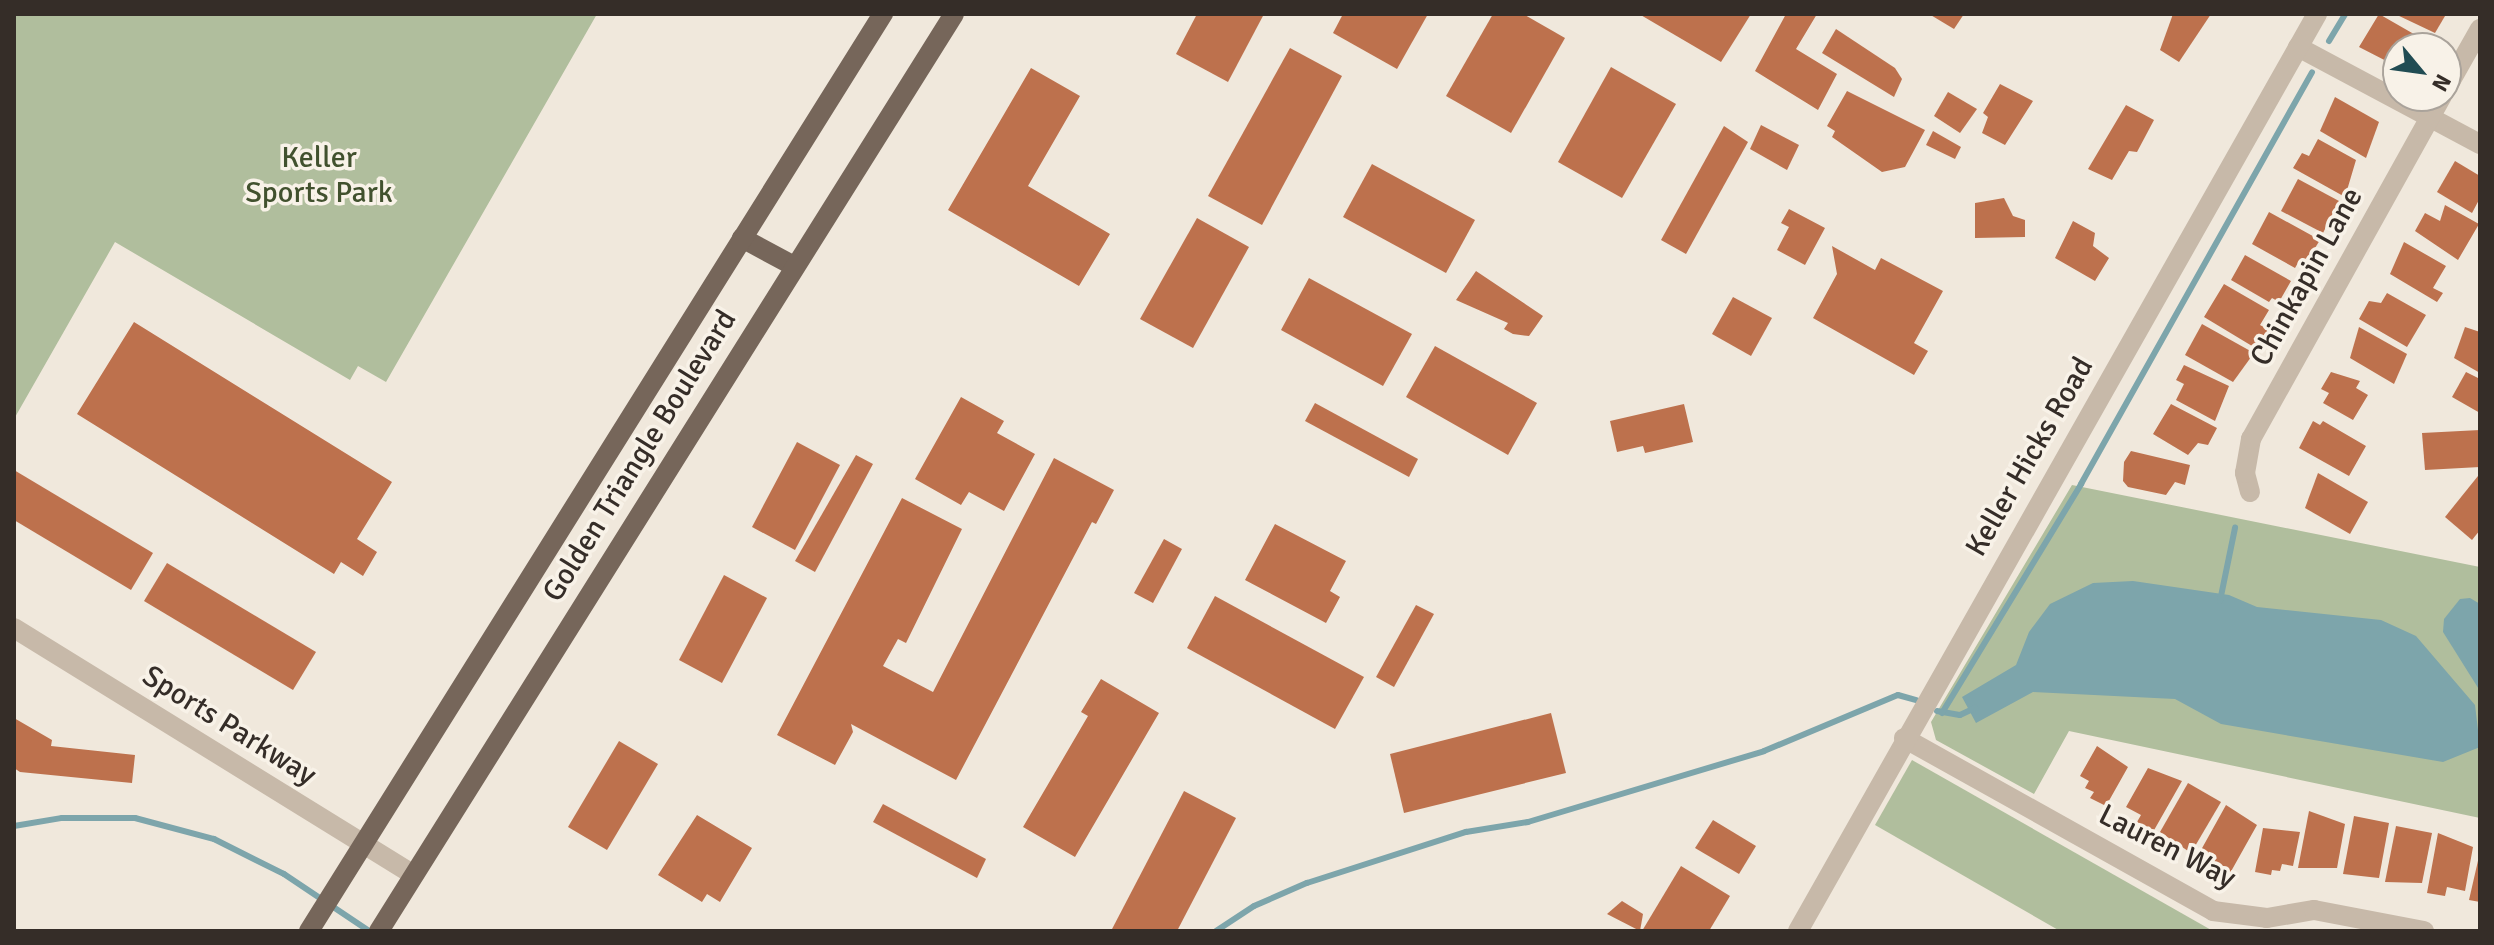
<!DOCTYPE html>
<style>
body{margin:0}
#map{position:relative;width:2494px;height:945px;overflow:hidden;background:#f0e8dc;font-family:Signika,sans-serif}
div>[style]{position:absolute}
.green>*{inset:0;background:#b0be9d}
.water>*{inset:0;background:#7da5ab}
.stream>*{height:6px;margin:-3px;padding:0 3px;transform-origin:3px;border-radius:3px;background:#7da5ab}
.building>*{inset:0;background:#bd714d}
.minor>*{height:20px;margin:-10px;padding:0 10px;transform-origin:10px;border-radius:10px;background:#c7b9a9}
.major>*{height:20px;margin:-10px;padding:0 10px;transform-origin:10px;border-radius:10px;background:#76665a}
span{translate:-50% -50%;white-space:nowrap;text-align:center;line-height:1.15;-webkit-text-stroke:7px #f8f2e8;paint-order:stroke}
.park-label{font-size:30px;color:#41512e}
.street-label{font-size:30px;color:#352d28}
.frame{position:absolute;inset:0;border:16px solid #352d28;pointer-events:none}
.north{position:absolute;left:2382px;top:32px;width:80px;height:80px;box-sizing:border-box;background:#f8f2e8;border:2px solid #aaa39b;border-radius:50%;rotate:119deg;font-size:22px;font-weight:700;line-height:32px;text-align:center;color:#352d28}
.north::after{content:'';display:block;margin:auto;width:28px;height:36px;background:#214c53;clip-path:polygon(50% 0,100% 100%,50% 72%,0 100%)}
</style>
<div id="map">
<div class="green">
<i style="clip-path:polygon(14px 14px,597px 14px,386px 382px,358px 366px,350px 380px,115px 242px,14px 419px)"></i>
<i style="clip-path:polygon(2072px 485px,2480px 567px,2480px 818px,2069px 731px,2034px 794px,1936px 740px,1931px 722px)"></i>
<i style="clip-path:polygon(1912px 760px,2213px 931px,2060px 931px,1875px 825px)"></i>
</div>
<div class="water">
<i style="clip-path:polygon(2133px 581px,2229px 595px,2257px 607px,2381px 620px,2416px 636px,2475px 705px,2480px 747px,2443px 762px,2221px 724px,2175px 699px,2033px 692px,1976px 723px,1962px 697px,2016px 665px,2029px 632px,2050px 604px,2093px 583px)"></i>
<i style="clip-path:polygon(2470px 598px,2480px 604px,2480px 691px,2443px 632px,2444px 619px,2460px 599px)"></i>
</div>
<div class="stream">
<i style="left:2329px;top:41px;width:31px;rotate:-59deg"></i>
<i style="left:2220px;top:601px;width:75px;rotate:-78.4deg"></i>
<i style="left:1937px;top:711px;width:23px;rotate:10deg"></i>
<i style="left:1960px;top:715px;width:17px;rotate:-25deg"></i>
<i style="left:1942px;top:713px;width:268px;rotate:-58.7deg"></i>
<i style="left:2081px;top:484px;width:472px;rotate:-60.7deg"></i>
<i style="left:14px;top:826px;width:49px;rotate:-9.5deg"></i>
<i style="left:62px;top:818px;width:73px"></i>
<i style="left:135px;top:818px;width:82px;rotate:14.9deg"></i>
<i style="left:214px;top:839px;width:78px;rotate:26.6deg"></i>
<i style="left:284px;top:874px;width:102px;rotate:33.8deg"></i>
<i style="left:1216px;top:931px;width:45px;rotate:-33.3deg"></i>
<i style="left:1254px;top:906px;width:58px;rotate:-23.5deg"></i>
<i style="left:1307px;top:883px;width:167px;rotate:-17.8deg"></i>
<i style="left:1466px;top:832px;width:63px;rotate:-9.2deg"></i>
<i style="left:1528px;top:822px;width:246px;rotate:-16.7deg"></i>
<i style="left:1764px;top:751px;width:145px;rotate:-22.7deg"></i>
<i style="left:1898px;top:695px;width:19px;rotate:16deg"></i>
</div>
<div class="building">
<i style="clip-path:polygon(1197px 14px,1264px 14px,1228px 82px,1176px 54px)"></i>
<i style="clip-path:polygon(1343px 14px,1428px 14px,1397px 69px,1333px 33px)"></i>
<i style="clip-path:polygon(1493px 14px,1523px 14px,1565px 38px,1511px 133px,1446px 96px)"></i>
<i style="clip-path:polygon(1639px 14px,1751px 14px,1721px 62px)"></i>
<i style="clip-path:polygon(1786px 14px,1817px 14px,1796px 49px,1837px 74px,1818px 110px,1755px 71px)"></i>
<i style="clip-path:polygon(1929px 14px,1964px 14px,1954px 29px)"></i>
<i style="clip-path:polygon(2173px 14px,2211px 14px,2179px 62px,2160px 50px)"></i>
<i style="clip-path:polygon(2379px 14px,2426px 41px,2423px 48px,2398px 48px,2398px 67px,2359px 47px)"></i>
<i style="clip-path:polygon(2395px 14px,2442px 14px,2445px 16px,2435px 33px)"></i>
<i style="clip-path:polygon(1836px 29px,1895px 68px,1902px 79px,1894px 97px,1822px 53px)"></i>
<i style="clip-path:polygon(1290px 48px,1342px 76px,1262px 225px,1208px 196px)"></i>
<i style="clip-path:polygon(1611px 67px,1676px 104px,1622px 198px,1558px 162px)"></i>
<i style="clip-path:polygon(1031px 68px,1080px 96px,1028px 186px,1110px 234px,1079px 286px,948px 210px)"></i>
<i style="clip-path:polygon(2000px 84px,2033px 101px,2005px 145px,1982px 133px,1988px 117px,1983px 113px)"></i>
<i style="clip-path:polygon(1847px 91px,1925px 130px,1905px 167px,1882px 172px,1832px 137px,1835px 131px,1827px 126px)"></i>
<i style="clip-path:polygon(1948px 92px,1977px 109px,1960px 133px,1934px 116px)"></i>
<i style="clip-path:polygon(2335px 97px,2379px 122px,2366px 158px,2320px 131px)"></i>
<i style="clip-path:polygon(2126px 105px,2154px 120px,2137px 152px,2129px 151px,2112px 180px,2088px 169px)"></i>
<i style="clip-path:polygon(1761px 125px,1799px 145px,1787px 170px,1750px 149px)"></i>
<i style="clip-path:polygon(1724px 126px,1748px 142px,1686px 254px,1661px 240px)"></i>
<i style="clip-path:polygon(1933px 131px,1961px 147px,1955px 159px,1926px 145px)"></i>
<i style="clip-path:polygon(2318px 139px,2356px 160px,2345px 197px,2293px 168px,2302px 153px,2309px 156px)"></i>
<i style="clip-path:polygon(2455px 161px,2480px 176px,2480px 198px,2472px 213px,2437px 192px)"></i>
<i style="clip-path:polygon(1372px 164px,1475px 220px,1446px 273px,1343px 217px)"></i>
<i style="clip-path:polygon(2298px 179px,2339px 201px,2323px 233px,2281px 211px)"></i>
<i style="clip-path:polygon(2004px 198px,2013px 216px,2025px 220px,2025px 237px,1975px 238px,1975px 203px)"></i>
<i style="clip-path:polygon(2445px 205px,2479px 224px,2458px 260px,2415px 231px,2425px 213px,2440px 221px)"></i>
<i style="clip-path:polygon(1789px 209px,1825px 228px,1805px 265px,1777px 250px,1789px 227px,1781px 223px)"></i>
<i style="clip-path:polygon(2269px 212px,2320px 240px,2305px 264px,2299px 261px,2295px 268px,2252px 244px)"></i>
<i style="clip-path:polygon(1197px 218px,1249px 247px,1193px 348px,1140px 319px)"></i>
<i style="clip-path:polygon(2073px 221px,2095px 233px,2093px 246px,2109px 258px,2095px 281px,2055px 258px)"></i>
<i style="clip-path:polygon(2404px 242px,2446px 266px,2433px 288px,2443px 293px,2437px 302px,2390px 274px)"></i>
<i style="clip-path:polygon(1832px 246px,1875px 270px,1881px 258px,1943px 291px,1914px 343px,1928px 351px,1914px 375px,1813px 318px,1837px 274px)"></i>
<i style="clip-path:polygon(2245px 255px,2291px 281px,2279px 302px,2272px 298px,2269px 302px,2231px 280px)"></i>
<i style="clip-path:polygon(1476px 271px,1543px 316px,1529px 336px,1513px 334px,1504px 329px,1508px 323px,1456px 300px)"></i>
<i style="clip-path:polygon(1309px 278px,1412px 334px,1383px 386px,1281px 330px)"></i>
<i style="clip-path:polygon(2224px 284px,2269px 310px,2260px 325px,2269px 330px,2257px 349px,2204px 317px)"></i>
<i style="clip-path:polygon(2387px 293px,2426px 315px,2407px 347px,2359px 319px,2369px 301px,2381px 303px)"></i>
<i style="clip-path:polygon(1733px 297px,1772px 318px,1751px 356px,1712px 334px)"></i>
<i style="clip-path:polygon(134px 322px,392px 482px,357px 539px,377px 552px,363px 576px,341px 562px,334px 574px,77px 414px)"></i>
<i style="clip-path:polygon(2202px 324px,2254px 353px,2233px 382px,2185px 355px)"></i>
<i style="clip-path:polygon(2359px 327px,2407px 354px,2394px 384px,2350px 358px)"></i>
<i style="clip-path:polygon(2465px 327px,2480px 332px,2480px 373px,2454px 358px)"></i>
<i style="clip-path:polygon(1435px 346px,1537px 403px,1508px 455px,1406px 397px)"></i>
<i style="clip-path:polygon(2184px 365px,2229px 386px,2215px 421px,2176px 400px,2184px 384px,2176px 380px)"></i>
<i style="clip-path:polygon(2331px 372px,2360px 381px,2356px 388px,2368px 395px,2353px 420px,2323px 403px,2329px 393px,2321px 389px)"></i>
<i style="clip-path:polygon(2466px 372px,2480px 379px,2480px 413px,2452px 397px)"></i>
<i style="clip-path:polygon(961px 397px,1004px 421px,997px 433px,1035px 454px,1004px 511px,969px 492px,961px 505px,915px 479px)"></i>
<i style="clip-path:polygon(1315px 403px,1418px 459px,1409px 477px,1305px 421px)"></i>
<i style="clip-path:polygon(1684px 404px,1693px 442px,1645px 453px,1643px 446px,1617px 452px,1610px 421px)"></i>
<i style="clip-path:polygon(2171px 404px,2217px 428px,2208px 445px,2198px 443px,2188px 455px,2153px 434px)"></i>
<i style="clip-path:polygon(2313px 421px,2320px 425px,2323px 421px,2366px 446px,2349px 476px,2299px 448px)"></i>
<i style="clip-path:polygon(2480px 430px,2480px 467px,2425px 470px,2422px 433px)"></i>
<i style="clip-path:polygon(797px 442px,840px 465px,795px 550px,752px 527px)"></i>
<i style="clip-path:polygon(2131px 451px,2190px 465px,2185px 485px,2175px 482px,2166px 495px,2128px 487px,2123px 481px,2124px 462px)"></i>
<i style="clip-path:polygon(856px 455px,873px 464px,815px 572px,795px 561px)"></i>
<i style="clip-path:polygon(1054px 458px,1114px 490px,1096px 524px,1092px 522px,956px 780px,851px 724px,853px 732px,835px 765px,777px 735px,902px 498px,962px 529px,906px 643px,898px 639px,883px 666px,933px 692px)"></i>
<i style="clip-path:polygon(14px 470px,153px 553px,131px 590px,14px 520px)"></i>
<i style="clip-path:polygon(2318px 473px,2368px 502px,2350px 534px,2305px 508px)"></i>
<i style="clip-path:polygon(2478px 476px,2480px 530px,2472px 540px,2445px 517px)"></i>
<i style="clip-path:polygon(1275px 524px,1346px 561px,1330px 591px,1340px 597px,1326px 623px,1245px 580px)"></i>
<i style="clip-path:polygon(1164px 539px,1182px 549px,1153px 603px,1134px 593px)"></i>
<i style="clip-path:polygon(167px 563px,316px 652px,293px 690px,144px 601px)"></i>
<i style="clip-path:polygon(724px 575px,767px 598px,722px 683px,679px 660px)"></i>
<i style="clip-path:polygon(1215px 596px,1364px 677px,1335px 729px,1187px 648px)"></i>
<i style="clip-path:polygon(1416px 605px,1434px 614px,1394px 687px,1376px 677px)"></i>
<i style="clip-path:polygon(1101px 679px,1159px 713px,1075px 857px,1023px 827px,1088px 716px,1081px 712px)"></i>
<i style="clip-path:polygon(1551px 713px,1566px 773px,1404px 813px,1390px 754px)"></i>
<i style="clip-path:polygon(14px 718px,52px 740px,51px 746px,135px 755px,132px 783px,20px 772px,14px 768px)"></i>
<i style="clip-path:polygon(619px 741px,658px 764px,607px 850px,568px 827px)"></i>
<i style="clip-path:polygon(2097px 746px,2128px 767px,2106px 806px,2090px 798px,2094px 792px,2085px 788px,2089px 781px,2080px 776px)"></i>
<i style="clip-path:polygon(2148px 768px,2182px 781px,2153px 832px,2137px 822px,2141px 815px,2126px 807px)"></i>
<i style="clip-path:polygon(2188px 783px,2221px 802px,2191px 853px,2160px 832px)"></i>
<i style="clip-path:polygon(1184px 791px,1236px 818px,1177px 931px,1111px 931px)"></i>
<i style="clip-path:polygon(883px 804px,986px 859px,977px 878px,873px 822px)"></i>
<i style="clip-path:polygon(2226px 805px,2257px 825px,2229px 875px,2212px 865px,2216px 858px,2201px 850px)"></i>
<i style="clip-path:polygon(2309px 811px,2345px 824px,2337px 868px,2298px 868px)"></i>
<i style="clip-path:polygon(697px 815px,752px 848px,720px 902px,707px 894px,702px 902px,658px 875px)"></i>
<i style="clip-path:polygon(2354px 816px,2389px 823px,2379px 878px,2343px 874px)"></i>
<i style="clip-path:polygon(1713px 820px,1756px 846px,1739px 874px,1695px 848px)"></i>
<i style="clip-path:polygon(2396px 826px,2432px 833px,2422px 883px,2385px 882px)"></i>
<i style="clip-path:polygon(2263px 828px,2300px 832px,2293px 866px,2282px 864px,2280px 871px,2272px 870px,2271px 875px,2255px 872px)"></i>
<i style="clip-path:polygon(2438px 833px,2473px 847px,2465px 891px,2447px 887px,2445px 896px,2427px 893px)"></i>
<i style="clip-path:polygon(2480px 852px,2480px 902px,2469px 900px)"></i>
<i style="clip-path:polygon(1681px 866px,1730px 896px,1709px 931px,1642px 931px)"></i>
<i style="clip-path:polygon(1622px 901px,1643px 914px,1640px 931px,1607px 914px)"></i>
</div>
<div class="minor">
<i style="left:2298px;top:47px;width:206px;rotate:28.1deg"></i>
<i style="left:2446px;top:89px;width:69px;rotate:-60.5deg"></i>
<i style="left:2250px;top:492px;width:20px;rotate:-105deg"></i>
<i style="left:2245px;top:473px;width:35px;rotate:-80deg"></i>
<i style="left:2251px;top:439px;width:393px;rotate:-60.9deg"></i>
<i style="left:14px;top:628px;width:469px;rotate:31.7deg"></i>
<i style="left:1904px;top:738px;width:354px;rotate:29.2deg"></i>
<i style="left:2213px;top:911px;width:54px;rotate:7.4deg"></i>
<i style="left:2267px;top:918px;width:48px;rotate:-9.7deg"></i>
<i style="left:2314px;top:910px;width:112px;rotate:10.8deg"></i>
<i style="left:1798px;top:931px;width:1054px;rotate:-60.49deg"></i>
</div>
<div class="major">
<i style="left:742px;top:238px;width:59px;rotate:28.3deg"></i>
<i style="left:309px;top:931px;width:1082px;rotate:-57.96deg"></i>
<i style="left:379px;top:931px;width:1082px;rotate:-57.91deg"></i>
</div>
<div class="park-label">
<span style="left:319px;top:175px">Keller<br>Sports Park</span>
</div>
<div class="street-label">
<span style="left:2307px;top:277px;rotate:-61deg">Chinkapin Lane</span>
<span style="left:640px;top:456px;rotate:-58deg">Golden Triangle Boulevard</span>
<span style="left:2030px;top:457px;rotate:-60deg">Keller Hicks Road</span>
<span style="left:229px;top:726px;rotate:32deg">Sports Parkway</span>
<span style="left:2167px;top:847px;rotate:27deg">Lauren Way</span>
</div>
<div class="frame"></div>
<div class="north">N</div>
</div>
